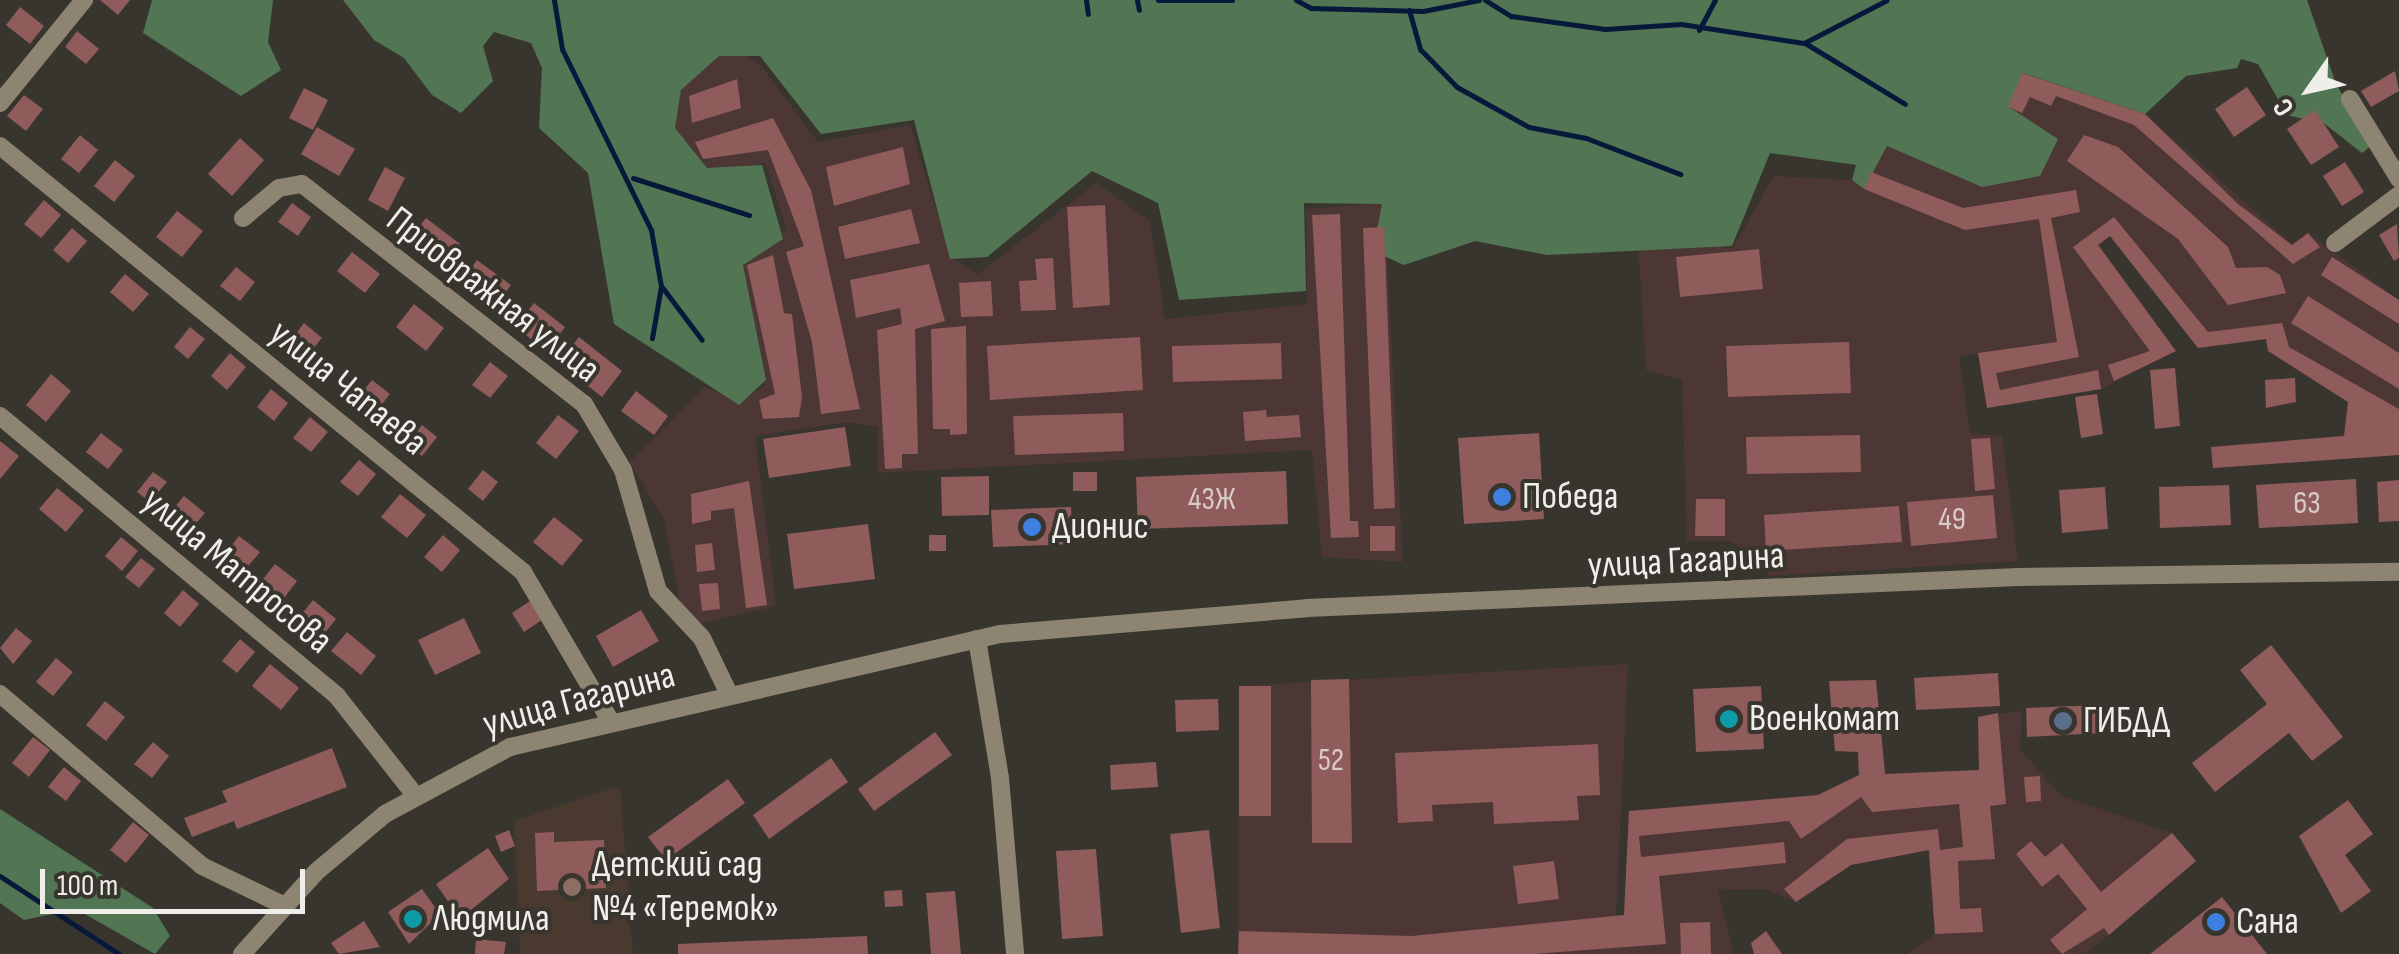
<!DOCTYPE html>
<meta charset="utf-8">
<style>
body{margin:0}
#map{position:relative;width:2399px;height:954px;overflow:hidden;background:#38352e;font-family:"Sofia Sans Condensed",sans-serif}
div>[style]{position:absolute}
.industrial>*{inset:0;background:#4c3735}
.education>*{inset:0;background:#4a392e}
.forest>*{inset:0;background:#527654}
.stream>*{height:5px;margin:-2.5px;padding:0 2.5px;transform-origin:2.5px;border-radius:2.5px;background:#07193a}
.building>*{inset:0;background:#8f5c5b}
.minor>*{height:18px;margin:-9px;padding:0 9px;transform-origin:9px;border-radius:9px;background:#8d8571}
.dots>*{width:28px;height:28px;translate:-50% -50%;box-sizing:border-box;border:5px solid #38352e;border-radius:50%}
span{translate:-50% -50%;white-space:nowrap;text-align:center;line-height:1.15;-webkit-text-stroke:8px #38352e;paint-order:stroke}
.number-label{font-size:32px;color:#d8cac6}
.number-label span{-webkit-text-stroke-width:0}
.street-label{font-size:38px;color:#f0eeea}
.poi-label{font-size:38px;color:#f0eeea}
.left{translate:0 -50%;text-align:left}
.north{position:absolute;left:2259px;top:40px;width:100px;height:100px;-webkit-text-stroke:8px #38352e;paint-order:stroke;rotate:236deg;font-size:28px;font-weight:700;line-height:40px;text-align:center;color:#f0eeea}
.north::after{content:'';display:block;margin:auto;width:35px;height:45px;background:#f0eeea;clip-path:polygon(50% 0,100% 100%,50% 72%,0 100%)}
.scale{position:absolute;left:40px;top:869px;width:265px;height:45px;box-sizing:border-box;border:5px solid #f0eeea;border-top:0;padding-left:12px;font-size:30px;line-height:35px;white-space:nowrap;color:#f0eeea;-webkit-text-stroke:8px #38352e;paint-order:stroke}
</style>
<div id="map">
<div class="industrial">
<i style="clip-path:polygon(713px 34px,760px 64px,818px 142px,910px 125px,951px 258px,978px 274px,1096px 183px,1150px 221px,1165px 319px,1307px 304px,1306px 209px,1384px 203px,1403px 562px,1322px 557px,1312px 450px,878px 473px,878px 427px,848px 422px,755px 436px,776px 606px,685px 627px,664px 520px,630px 462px,705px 387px,740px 401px,765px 385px,738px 258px,787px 229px,765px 163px,705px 173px,672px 130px,681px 92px)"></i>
<i style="clip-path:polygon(2022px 73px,2145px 114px,2292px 244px,2308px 233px,2399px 300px,2399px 455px,2213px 468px,2211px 447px,2344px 436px,2348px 402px,2268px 351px,2266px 339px,2198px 348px,2110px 236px,2099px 245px,2176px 351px,2101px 389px,1987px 408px,1978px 354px,1959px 356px,1970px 433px,2002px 436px,2018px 561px,1770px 576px,1731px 541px,1687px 541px,1682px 380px,1646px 370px,1638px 241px,1733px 248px,1774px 176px,1852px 180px,1864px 188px,1887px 146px,1982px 187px,2057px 139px,2008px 107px)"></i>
<i style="clip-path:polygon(1628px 664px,1616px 916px,1624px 915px,1629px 811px,1818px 795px,1859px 775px,1858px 752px,1835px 751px,1829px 681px,1876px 680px,1886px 774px,1979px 770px,1978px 717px,2022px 711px,2020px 749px,2060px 795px,2172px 833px,2196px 861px,2086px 954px,1907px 954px,1935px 934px,1928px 850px,1851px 865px,1796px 902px,1765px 889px,1718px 890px,1734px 954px,1238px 954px,1239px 686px)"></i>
</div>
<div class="education">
<i style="clip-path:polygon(620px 786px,633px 954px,520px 954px,514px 821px)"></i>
</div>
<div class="forest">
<i style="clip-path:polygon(152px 0,273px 0,268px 42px,281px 70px,241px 96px,143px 33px)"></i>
<i style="clip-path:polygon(343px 0,2307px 0,2336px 84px,2372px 145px,2362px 153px,2325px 124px,2287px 115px,2258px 64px,2241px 59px,2237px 68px,2186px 76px,2145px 114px,2023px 73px,2009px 107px,2058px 139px,2040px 176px,1982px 187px,1887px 146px,1864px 189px,1852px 180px,1856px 165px,1770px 153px,1732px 246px,1547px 255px,1475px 241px,1404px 265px,1373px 251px,1382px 204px,1304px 203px,1306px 291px,1179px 300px,1158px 203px,1092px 171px,987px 257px,950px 259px,914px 120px,821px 134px,760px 56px,719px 56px,681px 90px,675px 128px,707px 168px,762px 165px,783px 239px,743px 265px,766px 380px,739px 405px,614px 324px,588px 173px,539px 128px,542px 68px,531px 43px,494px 32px,483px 46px,493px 81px,461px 113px,432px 95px,404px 58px,374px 40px)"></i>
<i style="clip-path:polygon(0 809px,153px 908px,170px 936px,155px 954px,76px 909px,24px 920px,0 903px)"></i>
</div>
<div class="stream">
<i style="left:554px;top:0;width:50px;rotate:80.7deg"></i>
<i style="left:562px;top:49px;width:202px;rotate:63.8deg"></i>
<i style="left:651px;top:230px;width:57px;rotate:79.9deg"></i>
<i style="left:661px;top:286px;width:53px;rotate:99.8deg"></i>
<i style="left:1086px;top:0;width:14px;rotate:82deg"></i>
<i style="left:1137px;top:0;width:10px;rotate:79deg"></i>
<i style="left:1158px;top:0;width:74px"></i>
<i style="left:1296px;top:0;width:17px;rotate:28deg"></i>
<i style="left:1311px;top:8px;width:112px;rotate:1.5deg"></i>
<i style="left:1423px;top:11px;width:57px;rotate:-11.1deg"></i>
<i style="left:1485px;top:0;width:31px;rotate:32deg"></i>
<i style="left:1511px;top:16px;width:95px;rotate:7.9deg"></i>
<i style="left:1605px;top:29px;width:76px;rotate:-3.8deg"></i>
<i style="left:1681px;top:24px;width:124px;rotate:8.8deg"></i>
<i style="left:1804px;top:43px;width:93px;rotate:-27.4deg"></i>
<i style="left:1409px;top:10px;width:41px;rotate:74.2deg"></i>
<i style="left:1420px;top:49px;width:53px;rotate:45.8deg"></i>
<i style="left:1457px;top:87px;width:82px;rotate:29.1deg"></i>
<i style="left:1529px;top:127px;width:58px;rotate:10.9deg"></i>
<i style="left:1586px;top:138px;width:101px;rotate:21deg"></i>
<i style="left:1699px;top:30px;width:34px;rotate:-62deg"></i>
<i style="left:1805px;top:43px;width:117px;rotate:31.4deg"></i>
<i style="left:633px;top:178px;width:122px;rotate:17.7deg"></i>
<i style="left:662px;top:287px;width:66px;rotate:53deg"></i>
<i style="left:0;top:876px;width:142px;rotate:33.2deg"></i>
</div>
<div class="building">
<i style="clip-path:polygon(100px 0,130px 0,118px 15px)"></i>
<i style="clip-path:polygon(20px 7px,44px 26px,30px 44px,6px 25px)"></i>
<i style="clip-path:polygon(77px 31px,99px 49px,86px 64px,65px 47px)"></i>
<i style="clip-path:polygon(2395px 71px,2399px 91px,2371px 107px,2361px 91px)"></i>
<i style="clip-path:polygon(2022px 73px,2145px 114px,2238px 204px,2292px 245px,2308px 233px,2320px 247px,2293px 264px,2134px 125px,2056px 96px,2051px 106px,2030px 97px,2022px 113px,2008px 107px)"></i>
<i style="clip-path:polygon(737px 79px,741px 108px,692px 123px,689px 96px)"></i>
<i style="clip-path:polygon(2247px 87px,2266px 115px,2234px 137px,2215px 109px)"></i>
<i style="clip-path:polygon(304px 88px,328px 100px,313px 130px,289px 118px)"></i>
<i style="clip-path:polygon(24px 95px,43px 109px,26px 131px,7px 116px)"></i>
<i style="clip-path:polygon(2315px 110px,2339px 147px,2311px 165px,2287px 129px)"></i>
<i style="clip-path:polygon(773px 118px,811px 190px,860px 409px,821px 414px,812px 342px,786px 252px,804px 246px,768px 150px,703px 159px,695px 142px)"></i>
<i style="clip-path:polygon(317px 127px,355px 149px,339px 176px,301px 154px)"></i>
<i style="clip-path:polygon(80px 135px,98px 150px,79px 173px,61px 159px)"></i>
<i style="clip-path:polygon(2084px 135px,2118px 147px,2228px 247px,2236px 268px,2267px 267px,2280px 275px,2286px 293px,2228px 305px,2178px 239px,2067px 161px)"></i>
<i style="clip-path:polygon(240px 138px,264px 160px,232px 196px,208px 174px)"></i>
<i style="clip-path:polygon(903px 147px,910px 184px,834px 206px,826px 167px)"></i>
<i style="clip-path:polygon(115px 160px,135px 176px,114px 202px,94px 186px)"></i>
<i style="clip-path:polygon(2345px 162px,2364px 192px,2342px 206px,2323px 176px)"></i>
<i style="clip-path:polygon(385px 167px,405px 178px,388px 211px,368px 200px)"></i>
<i style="clip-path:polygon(1871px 172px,1963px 208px,2076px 190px,2080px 212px,2051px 218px,2079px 357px,1996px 373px,2000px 390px,2098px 370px,2101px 389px,1987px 408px,1978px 353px,2057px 342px,2039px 219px,1965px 230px,1864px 189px)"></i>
<i style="clip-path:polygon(44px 200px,61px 215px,41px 238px,24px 224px)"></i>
<i style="clip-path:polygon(292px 203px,311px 217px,298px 236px,278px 222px)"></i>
<i style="clip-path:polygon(1105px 205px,1110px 305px,1073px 308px,1067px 207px)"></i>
<i style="clip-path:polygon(911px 209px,920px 243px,845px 259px,838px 227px)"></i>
<i style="clip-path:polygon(177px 211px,203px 231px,182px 257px,156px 237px)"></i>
<i style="clip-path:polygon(1340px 214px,1350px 521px,1358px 521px,1359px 537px,1331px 538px,1312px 215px)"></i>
<i style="clip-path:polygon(2114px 217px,2208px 332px,2282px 323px,2289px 347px,2399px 409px,2399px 455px,2213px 468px,2211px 447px,2344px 436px,2348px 402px,2268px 351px,2266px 339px,2198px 348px,2110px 236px,2098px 245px,2176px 351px,2114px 381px,2108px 365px,2150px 351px,2073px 247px)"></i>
<i style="clip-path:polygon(426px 218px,460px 244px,443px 265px,409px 239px)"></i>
<i style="clip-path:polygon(2397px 224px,2399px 258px,2394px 261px,2379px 235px)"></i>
<i style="clip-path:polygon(1384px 227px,1395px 508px,1374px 509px,1363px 228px)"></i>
<i style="clip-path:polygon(72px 228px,87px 241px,68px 263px,53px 250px)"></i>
<i style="clip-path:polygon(1759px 249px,1763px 289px,1680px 297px,1676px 257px)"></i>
<i style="clip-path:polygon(352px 252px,380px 274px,365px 293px,337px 271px)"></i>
<i style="clip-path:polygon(773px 255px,784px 313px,792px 314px,802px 397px,799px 417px,763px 419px,759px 400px,775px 394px,747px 265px)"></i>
<i style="clip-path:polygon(2332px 257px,2399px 300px,2399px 324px,2321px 275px)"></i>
<i style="clip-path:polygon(1053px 258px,1056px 310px,1021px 311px,1019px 281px,1037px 280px,1035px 259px)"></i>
<i style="clip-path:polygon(477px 260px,511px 285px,493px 309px,460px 284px)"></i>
<i style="clip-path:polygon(929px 264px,945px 321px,915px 329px,918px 454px,902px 454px,902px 468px,885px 469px,877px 330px,902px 324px,900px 308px,856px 318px,850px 280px)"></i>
<i style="clip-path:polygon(236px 267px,255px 282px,240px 301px,220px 286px)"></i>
<i style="clip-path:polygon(125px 274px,149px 294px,133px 312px,110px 292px)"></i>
<i style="clip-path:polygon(991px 281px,993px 316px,961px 317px,959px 283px)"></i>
<i style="clip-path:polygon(2308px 296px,2399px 353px,2399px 389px,2291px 323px)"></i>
<i style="clip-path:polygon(534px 303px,565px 327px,547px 351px,515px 327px)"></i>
<i style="clip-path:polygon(414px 304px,444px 328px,426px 351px,396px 327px)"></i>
<i style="clip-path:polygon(304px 323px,322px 338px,306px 357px,289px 343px)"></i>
<i style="clip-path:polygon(966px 326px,967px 434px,950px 435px,950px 429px,933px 429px,931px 329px)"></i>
<i style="clip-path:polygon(190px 327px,205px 339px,188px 359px,174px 347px)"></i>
<i style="clip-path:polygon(579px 337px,622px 371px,602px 397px,559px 363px)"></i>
<i style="clip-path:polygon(1140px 337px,1143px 390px,990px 400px,987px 346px)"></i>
<i style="clip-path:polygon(1849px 342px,1851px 393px,1728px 397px,1726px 346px)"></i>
<i style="clip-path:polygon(1281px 343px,1282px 379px,1173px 382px,1172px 346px)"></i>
<i style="clip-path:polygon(230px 353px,246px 367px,227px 390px,211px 376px)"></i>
<i style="clip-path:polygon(490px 362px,508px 376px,490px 398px,472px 385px)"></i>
<i style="clip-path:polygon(2175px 368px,2180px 426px,2155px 429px,2150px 370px)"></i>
<i style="clip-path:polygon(51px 374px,71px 391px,46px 422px,26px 405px)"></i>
<i style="clip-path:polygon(2295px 378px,2296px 402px,2266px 408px,2265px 380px)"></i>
<i style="clip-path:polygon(372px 380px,390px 394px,375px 413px,357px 399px)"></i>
<i style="clip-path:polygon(271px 389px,288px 403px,274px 421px,257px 407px)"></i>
<i style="clip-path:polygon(636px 391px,668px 416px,654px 435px,621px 411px)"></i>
<i style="clip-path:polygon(2097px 394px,2103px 434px,2081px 438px,2075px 397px)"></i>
<i style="clip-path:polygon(1266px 410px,1267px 417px,1299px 415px,1301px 437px,1245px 441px,1243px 412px)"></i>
<i style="clip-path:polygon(1123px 413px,1124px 451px,1015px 455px,1013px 416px)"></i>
<i style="clip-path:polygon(558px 415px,579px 431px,556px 459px,536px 443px)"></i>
<i style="clip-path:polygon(310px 417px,328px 432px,311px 452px,293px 438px)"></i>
<i style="clip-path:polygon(422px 425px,437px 437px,422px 456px,407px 444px)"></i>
<i style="clip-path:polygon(845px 427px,851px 466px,769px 478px,763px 439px)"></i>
<i style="clip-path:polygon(101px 433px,123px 450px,108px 469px,86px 452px)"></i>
<i style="clip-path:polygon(1539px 433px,1544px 519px,1464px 524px,1458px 438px)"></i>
<i style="clip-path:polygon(1860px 435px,1861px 472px,1747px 474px,1746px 437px)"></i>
<i style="clip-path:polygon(1990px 438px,1995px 489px,1975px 491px,1971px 439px)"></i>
<i style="clip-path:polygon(0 441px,19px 456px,0 479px)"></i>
<i style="clip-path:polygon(359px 460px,376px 474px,358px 496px,340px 482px)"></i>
<i style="clip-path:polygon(483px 470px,498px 482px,483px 501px,468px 489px)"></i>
<i style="clip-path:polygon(1286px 471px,1288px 524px,1138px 529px,1136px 477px)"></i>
<i style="clip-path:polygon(153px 472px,167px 482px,150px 502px,137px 492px)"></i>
<i style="clip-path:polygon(1073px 472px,1097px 472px,1097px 491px,1073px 491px)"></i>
<i style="clip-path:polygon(989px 476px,989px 515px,942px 516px,941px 477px)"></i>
<i style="clip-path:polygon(2356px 479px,2358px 523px,2259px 528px,2256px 485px)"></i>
<i style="clip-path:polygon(2399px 480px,2399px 521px,2379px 522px,2377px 482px)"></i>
<i style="clip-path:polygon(749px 481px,767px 605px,746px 608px,734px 508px,711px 511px,711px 520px,692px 524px,691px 494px)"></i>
<i style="clip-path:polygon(2229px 485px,2231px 525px,2160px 528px,2159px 487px)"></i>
<i style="clip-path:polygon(2105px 487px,2108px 529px,2062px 533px,2059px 490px)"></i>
<i style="clip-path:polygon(57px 488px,84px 510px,66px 532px,39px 509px)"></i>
<i style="clip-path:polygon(400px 494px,426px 515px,407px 538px,381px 517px)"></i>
<i style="clip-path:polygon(1993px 495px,1997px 538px,1911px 546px,1907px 502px)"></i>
<i style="clip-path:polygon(184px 496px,205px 513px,188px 533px,167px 516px)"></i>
<i style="clip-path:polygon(1696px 499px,1725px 499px,1725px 536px,1695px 536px)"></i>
<i style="clip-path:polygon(1899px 506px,1902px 542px,1766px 551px,1764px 515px)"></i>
<i style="clip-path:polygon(1071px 507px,1073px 544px,993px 547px,991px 510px)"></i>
<i style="clip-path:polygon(554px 517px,583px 540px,562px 566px,533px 542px)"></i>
<i style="clip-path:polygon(868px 524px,875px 579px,794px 589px,787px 534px)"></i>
<i style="clip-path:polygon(1370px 526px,1395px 526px,1395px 551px,1370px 551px)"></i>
<i style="clip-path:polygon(443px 535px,460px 550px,442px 572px,424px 557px)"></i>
<i style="clip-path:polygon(929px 535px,946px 535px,946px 551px,929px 551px)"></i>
<i style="clip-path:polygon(239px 536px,260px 552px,239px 577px,219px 561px)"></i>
<i style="clip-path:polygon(121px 537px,138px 551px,122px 571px,105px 556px)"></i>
<i style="clip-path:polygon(712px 543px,715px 570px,697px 572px,695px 545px)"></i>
<i style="clip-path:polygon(141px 558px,155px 569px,139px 588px,125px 577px)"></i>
<i style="clip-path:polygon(275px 564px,297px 581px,278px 606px,256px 588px)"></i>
<i style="clip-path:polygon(718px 583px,720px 609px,702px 611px,699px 584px)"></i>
<i style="clip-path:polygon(183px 590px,199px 604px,180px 627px,164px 613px)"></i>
<i style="clip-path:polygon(313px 600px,336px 619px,320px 639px,297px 620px)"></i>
<i style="clip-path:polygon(530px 601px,542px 620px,524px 632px,512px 613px)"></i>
<i style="clip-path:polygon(641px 610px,659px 641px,613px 667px,596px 636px)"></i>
<i style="clip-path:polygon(464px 618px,481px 653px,435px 675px,418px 640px)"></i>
<i style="clip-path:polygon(16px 628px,32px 641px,13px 664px,0 648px)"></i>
<i style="clip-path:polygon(347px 632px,376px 656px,361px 675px,331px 651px)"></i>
<i style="clip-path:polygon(240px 639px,255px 652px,237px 673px,222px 661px)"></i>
<i style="clip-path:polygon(2271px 645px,2343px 737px,2312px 761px,2289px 733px,2215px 792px,2192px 763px,2267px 704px,2240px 670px)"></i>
<i style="clip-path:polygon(56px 658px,73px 672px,53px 696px,36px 682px)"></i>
<i style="clip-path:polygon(270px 664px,299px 688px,281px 710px,252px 686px)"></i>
<i style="clip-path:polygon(1998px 673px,2000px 706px,1916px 710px,1914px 678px)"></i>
<i style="clip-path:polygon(1349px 679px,1352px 843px,1312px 843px,1311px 680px)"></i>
<i style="clip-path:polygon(1876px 680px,1885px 774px,1979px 770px,1978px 717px,1998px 713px,2006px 804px,1990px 806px,1995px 859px,1958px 861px,1960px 909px,1981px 908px,1983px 932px,1935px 934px,1929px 850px,1851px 865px,1796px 902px,1784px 889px,1847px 839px,1938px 829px,1940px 850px,1963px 847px,1959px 804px,1872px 812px,1861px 797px,1801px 839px,1789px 821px,1639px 836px,1641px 857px,1784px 842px,1786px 863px,1659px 876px,1666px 944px,1533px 954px,1238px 954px,1239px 931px,1412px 936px,1624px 915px,1629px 811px,1818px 795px,1859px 775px,1858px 752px,1835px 751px,1829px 681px)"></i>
<i style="clip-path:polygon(1239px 686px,1271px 686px,1271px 816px,1239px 816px)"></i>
<i style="clip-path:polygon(1761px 686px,1764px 749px,1696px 752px,1693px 689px)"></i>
<i style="clip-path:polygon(1218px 699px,1219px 730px,1176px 732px,1175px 700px)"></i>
<i style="clip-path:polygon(105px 701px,125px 717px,106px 741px,86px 725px)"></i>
<i style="clip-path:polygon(2099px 705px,2101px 733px,2027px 737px,2026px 708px)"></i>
<i style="clip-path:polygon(935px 732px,952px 755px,874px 811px,858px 789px)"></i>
<i style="clip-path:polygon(33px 737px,50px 750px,29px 777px,12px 763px)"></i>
<i style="clip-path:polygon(153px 742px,169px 756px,152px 778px,134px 764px)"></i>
<i style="clip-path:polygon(1598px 744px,1600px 795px,1577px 796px,1579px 820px,1494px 824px,1493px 802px,1432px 805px,1433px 821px,1398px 823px,1395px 753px)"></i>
<i style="clip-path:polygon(332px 748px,347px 787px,237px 829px,234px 821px,192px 837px,184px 818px,227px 802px,222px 791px)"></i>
<i style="clip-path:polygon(831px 758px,848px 782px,769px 839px,753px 815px)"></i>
<i style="clip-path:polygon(1156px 762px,1158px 787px,1111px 790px,1110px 765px)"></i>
<i style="clip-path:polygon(64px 767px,81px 781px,66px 801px,48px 787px)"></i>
<i style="clip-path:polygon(2040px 776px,2041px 801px,2026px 802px,2024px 777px)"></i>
<i style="clip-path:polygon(728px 779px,745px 803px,666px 860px,648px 837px)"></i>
<i style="clip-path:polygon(2348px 800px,2373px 834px,2345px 855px,2371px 891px,2341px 913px,2299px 836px)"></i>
<i style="clip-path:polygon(133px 822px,149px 835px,126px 863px,110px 850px)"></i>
<i style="clip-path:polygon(509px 830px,515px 846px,501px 852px,495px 836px)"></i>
<i style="clip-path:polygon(1209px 830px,1220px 928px,1181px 933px,1170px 834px)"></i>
<i style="clip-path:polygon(554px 832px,554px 842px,604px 840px,606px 888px,537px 891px,535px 833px)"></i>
<i style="clip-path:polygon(2172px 833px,2196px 861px,2109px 935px,2104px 928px,2062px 954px,2050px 940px,2087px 909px,2058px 874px,2042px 887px,2016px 854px,2031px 841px,2045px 857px,2062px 843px,2101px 892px)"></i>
<i style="clip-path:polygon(488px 848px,509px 879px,460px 919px,436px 884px)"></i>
<i style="clip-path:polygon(1096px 849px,1103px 936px,1062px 939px,1056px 851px)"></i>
<i style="clip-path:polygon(1554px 861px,1559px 899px,1518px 904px,1513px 866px)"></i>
<i style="clip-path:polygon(422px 889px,440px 914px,409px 944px,388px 912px)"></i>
<i style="clip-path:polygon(902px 890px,903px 906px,885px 907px,884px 891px)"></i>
<i style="clip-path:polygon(955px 891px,961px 954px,931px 954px,926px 893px)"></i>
<i style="clip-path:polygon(2222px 897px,2267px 954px,2150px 954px,2159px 947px)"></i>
<i style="clip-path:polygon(364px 921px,380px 947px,339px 954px,331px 943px)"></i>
<i style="clip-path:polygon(1710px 922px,1711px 954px,1681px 954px,1680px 923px)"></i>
<i style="clip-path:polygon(1766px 931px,1782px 954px,1754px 954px,1751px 943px)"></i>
<i style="clip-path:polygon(867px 936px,868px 954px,678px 954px,678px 944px)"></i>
<i style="clip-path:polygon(476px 939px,506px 942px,504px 954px,475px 954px)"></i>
</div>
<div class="minor">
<i style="left:2350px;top:99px;width:94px;rotate:58.5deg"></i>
<i style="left:0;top:103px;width:133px;rotate:-50.8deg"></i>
<i style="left:0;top:146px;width:675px;rotate:39.16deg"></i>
<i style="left:523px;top:572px;width:172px;rotate:59.6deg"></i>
<i style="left:243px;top:218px;width:47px;rotate:-39.8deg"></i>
<i style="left:279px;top:188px;width:23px;rotate:-10deg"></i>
<i style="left:302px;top:184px;width:358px;rotate:38deg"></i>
<i style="left:584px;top:404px;width:77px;rotate:59.4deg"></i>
<i style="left:623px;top:470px;width:126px;rotate:73.9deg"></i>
<i style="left:658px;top:591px;width:64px;rotate:46.9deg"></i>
<i style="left:702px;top:638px;width:62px;rotate:64.3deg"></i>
<i style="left:2335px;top:243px;width:80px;rotate:-36.9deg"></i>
<i style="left:0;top:416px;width:438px;rotate:39.7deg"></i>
<i style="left:337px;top:696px;width:125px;rotate:51.8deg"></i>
<i style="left:977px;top:639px;width:141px;rotate:80.6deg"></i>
<i style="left:1000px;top:778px;width:177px;rotate:85.1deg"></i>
<i style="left:0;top:694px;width:265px;rotate:40.4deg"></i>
<i style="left:202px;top:866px;width:90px;rotate:25.7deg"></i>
<i style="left:242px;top:954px;width:110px;rotate:-47.9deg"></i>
<i style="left:316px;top:872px;width:90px;rotate:-40deg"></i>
<i style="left:385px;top:814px;width:142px;rotate:-28.2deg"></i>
<i style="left:510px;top:747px;width:503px;rotate:-12.99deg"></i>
<i style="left:1000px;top:634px;width:308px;rotate:-4.8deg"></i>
<i style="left:1307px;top:608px;width:712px;rotate:-2.5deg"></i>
<i style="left:2018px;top:577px;width:381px;rotate:-0.8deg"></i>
</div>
<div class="dots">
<i style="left:1502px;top:497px;background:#3f7fe0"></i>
<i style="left:1032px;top:527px;background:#3f7fe0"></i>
<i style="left:1729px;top:719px;background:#0f9aa8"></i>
<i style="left:2063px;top:721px;background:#5c6f8a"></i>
<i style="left:572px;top:887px;background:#8d6e63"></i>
<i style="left:413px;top:919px;background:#0f9aa8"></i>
<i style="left:2216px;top:922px;background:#3f7fe0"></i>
</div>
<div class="number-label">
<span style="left:1212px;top:500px">43Ж</span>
<span style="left:2307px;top:504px">63</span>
<span style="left:1952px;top:520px">49</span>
<span style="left:1331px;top:761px">52</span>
</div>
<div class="street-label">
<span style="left:493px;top:295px;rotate:38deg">Приовражная улица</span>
<span style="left:348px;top:388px;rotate:39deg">улица Чапаева</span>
<span style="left:1686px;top:561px;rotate:-3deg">улица Гагарина</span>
<span style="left:237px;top:571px;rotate:40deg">улица Матросова</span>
<span style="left:579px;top:700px;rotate:-15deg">улица Гагарина</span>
</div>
<div class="poi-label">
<span class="left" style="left:1522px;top:497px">Победа</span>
<span class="left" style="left:1052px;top:527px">Дионис</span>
<span class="left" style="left:1749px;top:719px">Военкомат</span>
<span class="left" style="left:2083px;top:721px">ГИБДД</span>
<span class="left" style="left:592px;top:887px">Детский сад<br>№4 «Теремок»</span>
<span class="left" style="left:433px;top:919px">Людмила</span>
<span class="left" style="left:2236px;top:922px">Сана</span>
</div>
<div class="north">С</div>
<div class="scale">100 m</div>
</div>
